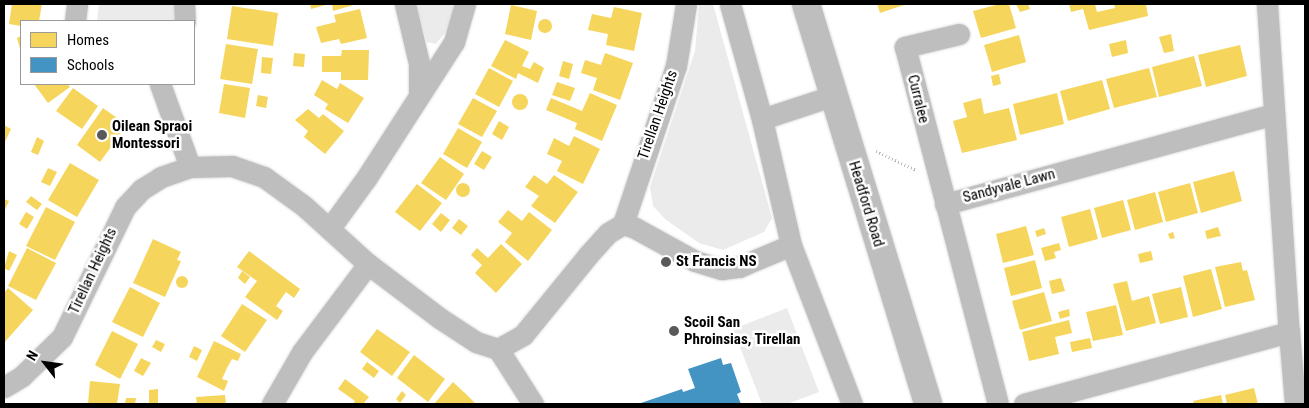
<!DOCTYPE html>
<style>
body{margin:0}
#map{position:relative;width:1309px;height:408px;overflow:hidden;background:#fff;font-family:"Roboto Condensed",sans-serif}
div>[style]{position:absolute}
.green>*{inset:0;background:#ebebeb}
.homes>*{inset:0;background:#f6d55c}
.round{border-radius:50%}
.schools>*{inset:0;background:#4393c3}
.path>*{height:3px;margin-top:-1.5px;transform-origin:0;background:repeating-linear-gradient(90deg,#b9b9b9 0 1px,transparent 0 3.5px)}
.roads{filter:drop-shadow(0 0 1px #dbdbdb) drop-shadow(0 0 1px #dbdbdb)}
.street>*{height:21px;margin:-10.5px;padding:0 10.5px;transform-origin:10.5px;border-radius:10.5px;background:#bebebe}
.primary>*{height:28px;margin:-14px;padding:0 14px;transform-origin:14px;border-radius:14px;background:#bebebe}
.dots>*{width:14px;height:14px;translate:-50% -50%;box-sizing:border-box;border:2px solid #fff;border-radius:50%}
span{translate:-50% -50%;white-space:nowrap;text-align:center;line-height:1.15;-webkit-text-stroke:5px #fff;paint-order:stroke}
.street-label{font-size:15px;color:#000}
.poi-label{font-size:15px;color:#000;font-weight:700}
.left{translate:0 -50%;text-align:left}
.frame{position:absolute;inset:0;border:5px solid #000;pointer-events:none}
.legend{position:absolute;left:20px;top:20px;width:175px;height:65px;box-sizing:border-box;background:#fff;border:1px solid #999;margin:0;padding:6px 9px;list-style:none;font-size:15px;color:#000}
.legend li{display:flex;align-items:center;gap:10px;height:25px}
.legend b{width:25px;border:1px solid #999}
.north{position:absolute;left:20px;top:338px;width:50px;height:50px;-webkit-text-stroke:4px #fff;paint-order:stroke;rotate:300deg;font-size:14px;font-weight:700;line-height:20px;text-align:center;color:#000}
.north::after{content:'';display:block;margin:auto;width:18px;height:22px;background:#000;clip-path:polygon(50% 0,100% 100%,50% 72%,0 100%)}
</style>
<div id="map">
<div class="green">
<i style="clip-path:polygon(99px 4px,174px 4px,177px 21px,97px 21px)"></i>
<i style="clip-path:polygon(416px 4px,455px 4px,447px 30px,436px 44px,427px 42px)"></i>
<i style="clip-path:polygon(699px 4px,713px 4px,772px 218px,764px 232px,723px 250px,699px 243px,665px 219px,653px 206px,650px 187px,695px 51px)"></i>
<i style="clip-path:polygon(787px 308px,819px 392px,787px 404px,762px 404px,733px 329px)"></i>
</div>
<div class="homes">
<i style="clip-path:polygon(12px 4px,42px 4px,39px 21px,21px 21px,21px 26px,9px 24px)"></i>
<i style="clip-path:polygon(310px 4px,329px 4px,311px 9px)"></i>
<i style="clip-path:polygon(332px 4px,357px 4px,333px 11px)"></i>
<i style="clip-path:polygon(877px 4px,907px 4px,880px 13px)"></i>
<i style="clip-path:polygon(1000px 4px,1009px 4px,1016px 28px,981px 38px,973px 11px)"></i>
<i style="clip-path:polygon(1016px 4px,1028px 4px,1030px 9px,1020px 12px)"></i>
<i style="clip-path:polygon(1069px 4px,1095px 4px,1097px 12px,1115px 8px,1114px 4px,1146px 4px,1148px 16px,1089px 30px,1083px 9px,1071px 12px)"></i>
<i style="clip-path:polygon(511px 5px,537px 11px,531px 40px,505px 34px)"></i>
<i style="clip-path:polygon(232px 6px,278px 13px,273px 46px,227px 39px)"></i>
<i style="clip-path:polygon(614px 7px,642px 13px,634px 51px,606px 45px,608px 34px,588px 30px,592px 14px,611px 18px)"></i>
<i style="clip-path:polygon(360px 9px,367px 38px,341px 44px,339px 39px,321px 43px,316px 27px,336px 22px,334px 15px)"></i>
<i class="round" style="left:538px;top:19px;width:14px;height:14px"></i>
<i style="clip-path:polygon(1171px 34px,1174px 51px,1164px 53px,1159px 37px)"></i>
<i style="clip-path:polygon(1019px 35px,1026px 62px,992px 72px,984px 45px)"></i>
<i style="clip-path:polygon(21px 36px,21px 52px,17px 38px)"></i>
<i style="clip-path:polygon(505px 40px,529px 52px,522px 66px,530px 69px,534px 62px,544px 68px,538px 83px,518px 73px,516px 79px,491px 66px)"></i>
<i style="clip-path:polygon(1126px 40px,1128px 53px,1112px 57px,1109px 44px)"></i>
<i style="clip-path:polygon(226px 44px,258px 49px,252px 84px,220px 79px)"></i>
<i style="clip-path:polygon(1240px 45px,1247px 76px,1206px 87px,1198px 55px)"></i>
<i style="clip-path:polygon(342px 50px,369px 50px,368px 80px,341px 80px,341px 72px,322px 72px,322px 56px,341px 56px)"></i>
<i style="clip-path:polygon(294px 53px,305px 54px,304px 67px,293px 66px)"></i>
<i style="clip-path:polygon(605px 53px,633px 63px,620px 100px,593px 90px,597px 78px,581px 73px,585px 60px,601px 65px)"></i>
<i style="clip-path:polygon(1194px 56px,1202px 86px,1159px 97px,1152px 67px)"></i>
<i style="clip-path:polygon(262px 57px,273px 58px,271px 74px,261px 73px)"></i>
<i style="clip-path:polygon(563px 61px,573px 64px,569px 79px,559px 76px)"></i>
<i style="clip-path:polygon(489px 68px,513px 81px,499px 107px,475px 94px)"></i>
<i style="clip-path:polygon(1149px 68px,1157px 97px,1114px 108px,1106px 79px)"></i>
<i style="clip-path:polygon(999px 74px,1001px 84px,993px 86px,991px 76px)"></i>
<i style="clip-path:polygon(322px 80px,337px 89px,340px 83px,364px 98px,348px 123px,325px 109px,328px 104px,314px 95px)"></i>
<i style="clip-path:polygon(1102px 80px,1110px 109px,1068px 121px,1060px 91px)"></i>
<i style="clip-path:polygon(557px 82px,575px 88px,570px 101px,552px 95px)"></i>
<i style="clip-path:polygon(34px 84px,68px 84px,70px 87px,48px 103px)"></i>
<i style="clip-path:polygon(224px 84px,250px 88px,245px 118px,219px 113px)"></i>
<i style="clip-path:polygon(73px 88px,98px 106px,82px 129px,56px 111px)"></i>
<i style="clip-path:polygon(590px 93px,617px 105px,602px 141px,575px 129px,577px 123px,546px 110px,551px 98px,582px 111px)"></i>
<i style="clip-path:polygon(1057px 93px,1064px 124px,1020px 135px,1013px 104px)"></i>
<i class="round" style="left:512px;top:94px;width:16px;height:16px"></i>
<i style="clip-path:polygon(258px 95px,268px 97px,266px 108px,256px 106px)"></i>
<i style="clip-path:polygon(473px 98px,497px 111px,482px 137px,458px 124px)"></i>
<i style="clip-path:polygon(981px 98px,984px 114px,1009px 108px,1017px 140px,962px 153px,953px 121px,967px 117px,963px 103px)"></i>
<i style="clip-path:polygon(103px 108px,127px 125px,100px 162px,77px 145px)"></i>
<i style="clip-path:polygon(308px 109px,319px 118px,323px 114px,344px 131px,325px 154px,304px 137px,308px 131px,295px 120px)"></i>
<i style="clip-path:polygon(499px 121px,509px 127px,502px 140px,492px 134px)"></i>
<i style="clip-path:polygon(4px 125px,11px 129px,4px 144px)"></i>
<i style="clip-path:polygon(458px 128px,482px 142px,467px 168px,443px 154px)"></i>
<i style="clip-path:polygon(574px 136px,600px 149px,583px 184px,557px 171px,562px 161px,547px 154px,554px 138px,569px 146px)"></i>
<i style="clip-path:polygon(37px 137px,44px 141px,38px 155px,31px 152px)"></i>
<i style="clip-path:polygon(482px 151px,492px 157px,484px 170px,474px 164px)"></i>
<i style="clip-path:polygon(440px 157px,464px 174px,446px 200px,421px 183px)"></i>
<i style="clip-path:polygon(70px 163px,99px 180px,77px 217px,48px 200px)"></i>
<i style="clip-path:polygon(48px 168px,57px 172px,50px 186px,41px 182px)"></i>
<i style="clip-path:polygon(1234px 171px,1242px 201px,1201px 213px,1193px 182px)"></i>
<i style="clip-path:polygon(534px 175px,547px 184px,554px 175px,578px 192px,555px 223px,531px 206px,539px 196px,525px 187px)"></i>
<i class="round" style="left:456px;top:183px;width:14px;height:14px"></i>
<i style="clip-path:polygon(1190px 183px,1198px 213px,1166px 222px,1158px 192px)"></i>
<i style="clip-path:polygon(417px 184px,442px 203px,420px 231px,395px 212px)"></i>
<i style="clip-path:polygon(1155px 192px,1163px 222px,1135px 230px,1127px 200px)"></i>
<i style="clip-path:polygon(31px 196px,42px 204px,37px 210px,26px 202px)"></i>
<i style="clip-path:polygon(4px 199px,9px 201px,4px 212px)"></i>
<i style="clip-path:polygon(1123px 200px,1131px 230px,1102px 238px,1094px 208px)"></i>
<i style="clip-path:polygon(46px 207px,75px 222px,55px 260px,26px 246px)"></i>
<i style="clip-path:polygon(1090px 209px,1098px 239px,1069px 247px,1061px 217px)"></i>
<i style="clip-path:polygon(508px 210px,522px 221px,529px 212px,552px 230px,528px 261px,505px 242px,512px 233px,498px 222px)"></i>
<i style="clip-path:polygon(26px 212px,34px 217px,27px 229px,19px 224px)"></i>
<i style="clip-path:polygon(441px 213px,450px 220px,441px 232px,432px 224px)"></i>
<i style="clip-path:polygon(459px 219px,468px 226px,461px 235px,452px 228px)"></i>
<i style="clip-path:polygon(1026px 226px,1034px 255px,1003px 263px,996px 234px)"></i>
<i style="clip-path:polygon(1218px 227px,1221px 236px,1207px 239px,1205px 231px)"></i>
<i style="clip-path:polygon(1044px 228px,1046px 234px,1037px 237px,1035px 231px)"></i>
<i style="clip-path:polygon(1173px 232px,1175px 238px,1170px 239px,1168px 234px)"></i>
<i style="clip-path:polygon(153px 239px,181px 252px,177px 260px,181px 261px,165px 297px,133px 283px)"></i>
<i style="clip-path:polygon(1059px 243px,1061px 250px,1054px 252px,1056px 258px,1045px 261px,1041px 248px)"></i>
<i style="clip-path:polygon(501px 244px,522px 264px,496px 293px,475px 273px,482px 265px,471px 255px,477px 248px,488px 258px)"></i>
<i style="clip-path:polygon(27px 248px,56px 263px,36px 300px,8px 286px)"></i>
<i style="clip-path:polygon(9px 251px,17px 255px,9px 271px,4px 268px)"></i>
<i style="clip-path:polygon(249px 251px,300px 289px,294px 298px,286px 292px,276px 306px,283px 311px,277px 320px,245px 297px,257px 281px,237px 267px)"></i>
<i style="clip-path:polygon(1151px 251px,1153px 260px,1140px 263px,1138px 254px)"></i>
<i style="clip-path:polygon(1035px 260px,1042px 288px,1011px 296px,1004px 268px)"></i>
<i style="clip-path:polygon(1241px 262px,1243px 271px,1247px 270px,1255px 300px,1225px 307px,1215px 267px)"></i>
<i style="clip-path:polygon(1211px 269px,1222px 309px,1193px 317px,1183px 276px)"></i>
<i style="clip-path:polygon(242px 271px,250px 277px,245px 284px,238px 278px)"></i>
<i class="round" style="left:176px;top:276px;width:12px;height:12px"></i>
<i style="clip-path:polygon(1061px 278px,1065px 291px,1052px 294px,1049px 281px)"></i>
<i style="clip-path:polygon(1127px 281px,1132px 301px,1149px 296px,1156px 323px,1126px 331px,1113px 284px)"></i>
<i style="clip-path:polygon(130px 287px,160px 303px,143px 337px,112px 322px)"></i>
<i style="clip-path:polygon(1181px 287px,1188px 317px,1160px 324px,1152px 294px)"></i>
<i style="clip-path:polygon(8px 288px,33px 310px,4px 343px,4px 293px)"></i>
<i style="clip-path:polygon(1044px 292px,1052px 321px,1020px 330px,1012px 301px)"></i>
<i style="clip-path:polygon(242px 304px,267px 320px,245px 352px,221px 336px)"></i>
<i style="clip-path:polygon(1116px 305px,1123px 335px,1093px 341px,1086px 312px)"></i>
<i style="clip-path:polygon(1069px 309px,1070px 316px,1060px 319px,1058px 312px)"></i>
<i style="clip-path:polygon(1069px 320px,1072px 333px,1055px 337px,1059px 354px,1029px 361px,1022px 332px)"></i>
<i style="clip-path:polygon(377px 329px,410px 352px,392px 376px,360px 352px)"></i>
<i style="clip-path:polygon(112px 331px,138px 344px,120px 379px,95px 365px)"></i>
<i style="clip-path:polygon(1090px 338px,1092px 348px,1072px 352px,1070px 342px)"></i>
<i style="clip-path:polygon(156px 340px,165px 344px,161px 352px,152px 347px)"></i>
<i style="clip-path:polygon(214px 341px,241px 354px,238px 361px,232px 359px,227px 368px,222px 379px,228px 381px,224px 391px,197px 377px)"></i>
<i style="clip-path:polygon(194px 346px,202px 350px,197px 361px,189px 357px)"></i>
<i style="clip-path:polygon(414px 355px,445px 379px,428px 402px,397px 378px)"></i>
<i style="clip-path:polygon(141px 358px,151px 363px,143px 376px,134px 371px)"></i>
<i style="clip-path:polygon(367px 362px,379px 371px,374px 378px,362px 369px)"></i>
<i style="clip-path:polygon(345px 379px,369px 397px,363px 404px,353px 404px,355px 401px,338px 389px)"></i>
<i style="clip-path:polygon(90px 381px,120px 384px,117px 404px,88px 404px)"></i>
<i style="clip-path:polygon(453px 382px,467px 395px,476px 404px,434px 404px)"></i>
<i style="clip-path:polygon(1254px 388px,1258px 404px,1227px 404px,1225px 395px)"></i>
<i style="clip-path:polygon(158px 389px,158px 404px,149px 404px,149px 390px)"></i>
<i style="clip-path:polygon(402px 391px,406px 395px,400px 403px,396px 399px)"></i>
<i style="clip-path:polygon(225px 395px,226px 404px,197px 404px,196px 397px)"></i>
<i style="clip-path:polygon(1221px 395px,1223px 404px,1194px 404px,1193px 401px)"></i>
<i style="clip-path:polygon(126px 398px,136px 398px,135px 404px,125px 404px)"></i>
</div>
<div class="schools">
<i style="clip-path:polygon(721px 358px,723px 365px,731px 363px,741px 392px,737px 394px,741px 404px,638px 404px,682px 389px,683px 392px,695px 388px,688px 369px)"></i>
</div>
<div class="path">
<i style="left:876px;top:151px;width:44px;rotate:25.4deg"></i>
</div>
<div class="roads">
<div class="street">
<i style="left:184px;top:4px;width:17px;rotate:87deg"></i>
<i style="left:405px;top:4px;width:61px;rotate:76.7deg"></i>
<i style="left:419px;top:63px;width:30px;rotate:90deg"></i>
<i style="left:730px;top:4px;width:119px;rotate:74.5deg"></i>
<i style="left:1267px;top:4px;width:329px;rotate:86.2deg"></i>
<i style="left:75px;top:21px;width:17px;rotate:-83deg"></i>
<i style="left:959px;top:34px;width:56px;rotate:166.5deg"></i>
<i style="left:905px;top:47px;width:369px;rotate:75.4deg"></i>
<i style="left:160px;top:84px;width:88px;rotate:70.1deg"></i>
<i style="left:945px;top:204px;width:341px;rotate:-15.3deg"></i>
<i style="left:623px;top:224px;width:167px;rotate:-71.5deg"></i>
<i style="left:676px;top:66px;width:63px;rotate:-80.8deg"></i>
<i style="left:330px;top:228px;width:63px;rotate:-54deg"></i>
<i style="left:367px;top:177px;width:161px;rotate:-57.2deg"></i>
<i style="left:454px;top:42px;width:40px;rotate:-74deg"></i>
<i style="left:791px;top:245px;width:170px;rotate:69deg"></i>
<i style="left:498px;top:349px;width:65px;rotate:57.5deg"></i>
<i style="left:4px;top:387px;width:21px;rotate:-31deg"></i>
<i style="left:22px;top:376px;width:56px;rotate:-44.3deg"></i>
<i style="left:62px;top:337px;width:144px;rotate:-64.1deg"></i>
<i style="left:125px;top:207px;width:25px;rotate:-47deg"></i>
<i style="left:142px;top:189px;width:22px;rotate:-32deg"></i>
<i style="left:161px;top:177px;width:31px;rotate:-19deg"></i>
<i style="left:190px;top:167px;width:42px;rotate:-1.4deg"></i>
<i style="left:232px;top:166px;width:34px;rotate:19deg"></i>
<i style="left:264px;top:177px;width:49px;rotate:35.9deg"></i>
<i style="left:304px;top:206px;width:86px;rotate:42.2deg"></i>
<i style="left:368px;top:264px;width:91px;rotate:37deg"></i>
<i style="left:441px;top:319px;width:42px;rotate:33.3deg"></i>
<i style="left:476px;top:342px;width:23px;rotate:18deg"></i>
<i style="left:498px;top:349px;width:29px;rotate:-29deg"></i>
<i style="left:523px;top:335px;width:104px;rotate:-50.8deg"></i>
<i style="left:589px;top:254px;width:28px;rotate:-48deg"></i>
<i style="left:608px;top:233px;width:17px;rotate:-31deg"></i>
<i style="left:623px;top:224px;width:13px;rotate:18deg"></i>
<i style="left:635px;top:228px;width:68px;rotate:28.8deg"></i>
<i style="left:695px;top:261px;width:28px;rotate:17deg"></i>
<i style="left:722px;top:269px;width:17px;rotate:-7deg"></i>
<i style="left:739px;top:267px;width:56px;rotate:-22.9deg"></i>
<i style="left:791px;top:245px;width:129px;rotate:-103deg"></i>
<i style="left:762px;top:119px;width:74px;rotate:-18.2deg"></i>
<i style="left:272px;top:404px;width:60px;rotate:-60deg"></i>
<i style="left:302px;top:352px;width:110px;rotate:-53.1deg"></i>
<i style="left:1024px;top:404px;width:275px;rotate:-15.2deg"></i>
<i style="left:1289px;top:332px;width:72px;rotate:85.2deg"></i>
</div>
<div class="primary">
<i style="left:806px;top:4px;width:418px;rotate:73deg"></i>
</div>
</div>
<div class="dots">
<i style="left:102px;top:135px;background:#595959"></i>
<i style="left:666px;top:262px;background:#595959"></i>
<i style="left:674px;top:331px;background:#595959"></i>
</div>
<div class="street-label">
<span style="left:918px;top:99px;rotate:76deg">Curralee</span>
<span style="left:658px;top:115px;rotate:-71deg">Tirellan Heights</span>
<span style="left:1009px;top:186px;rotate:-15deg">Sandyvale Lawn</span>
<span style="left:866px;top:204px;rotate:73deg">Headford Road</span>
<span style="left:93px;top:271px;rotate:-65deg">Tirellan Heights</span>
</div>
<div class="poi-label">
<span class="left" style="left:112px;top:135px">Oilean Spraoi<br>Montessori</span>
<span class="left" style="left:676px;top:262px">St Francis NS</span>
<span class="left" style="left:684px;top:331px">Scoil San<br>Phroinsias, Tirellan</span>
</div>
<div class="frame"></div>
<ul class="legend">
<li><b style="height:14px;background:#f6d55c"></b>Homes</li>
<li><b style="height:14px;background:#4393c3"></b>Schools</li>
</ul>
<div class="north">N</div>
</div>
